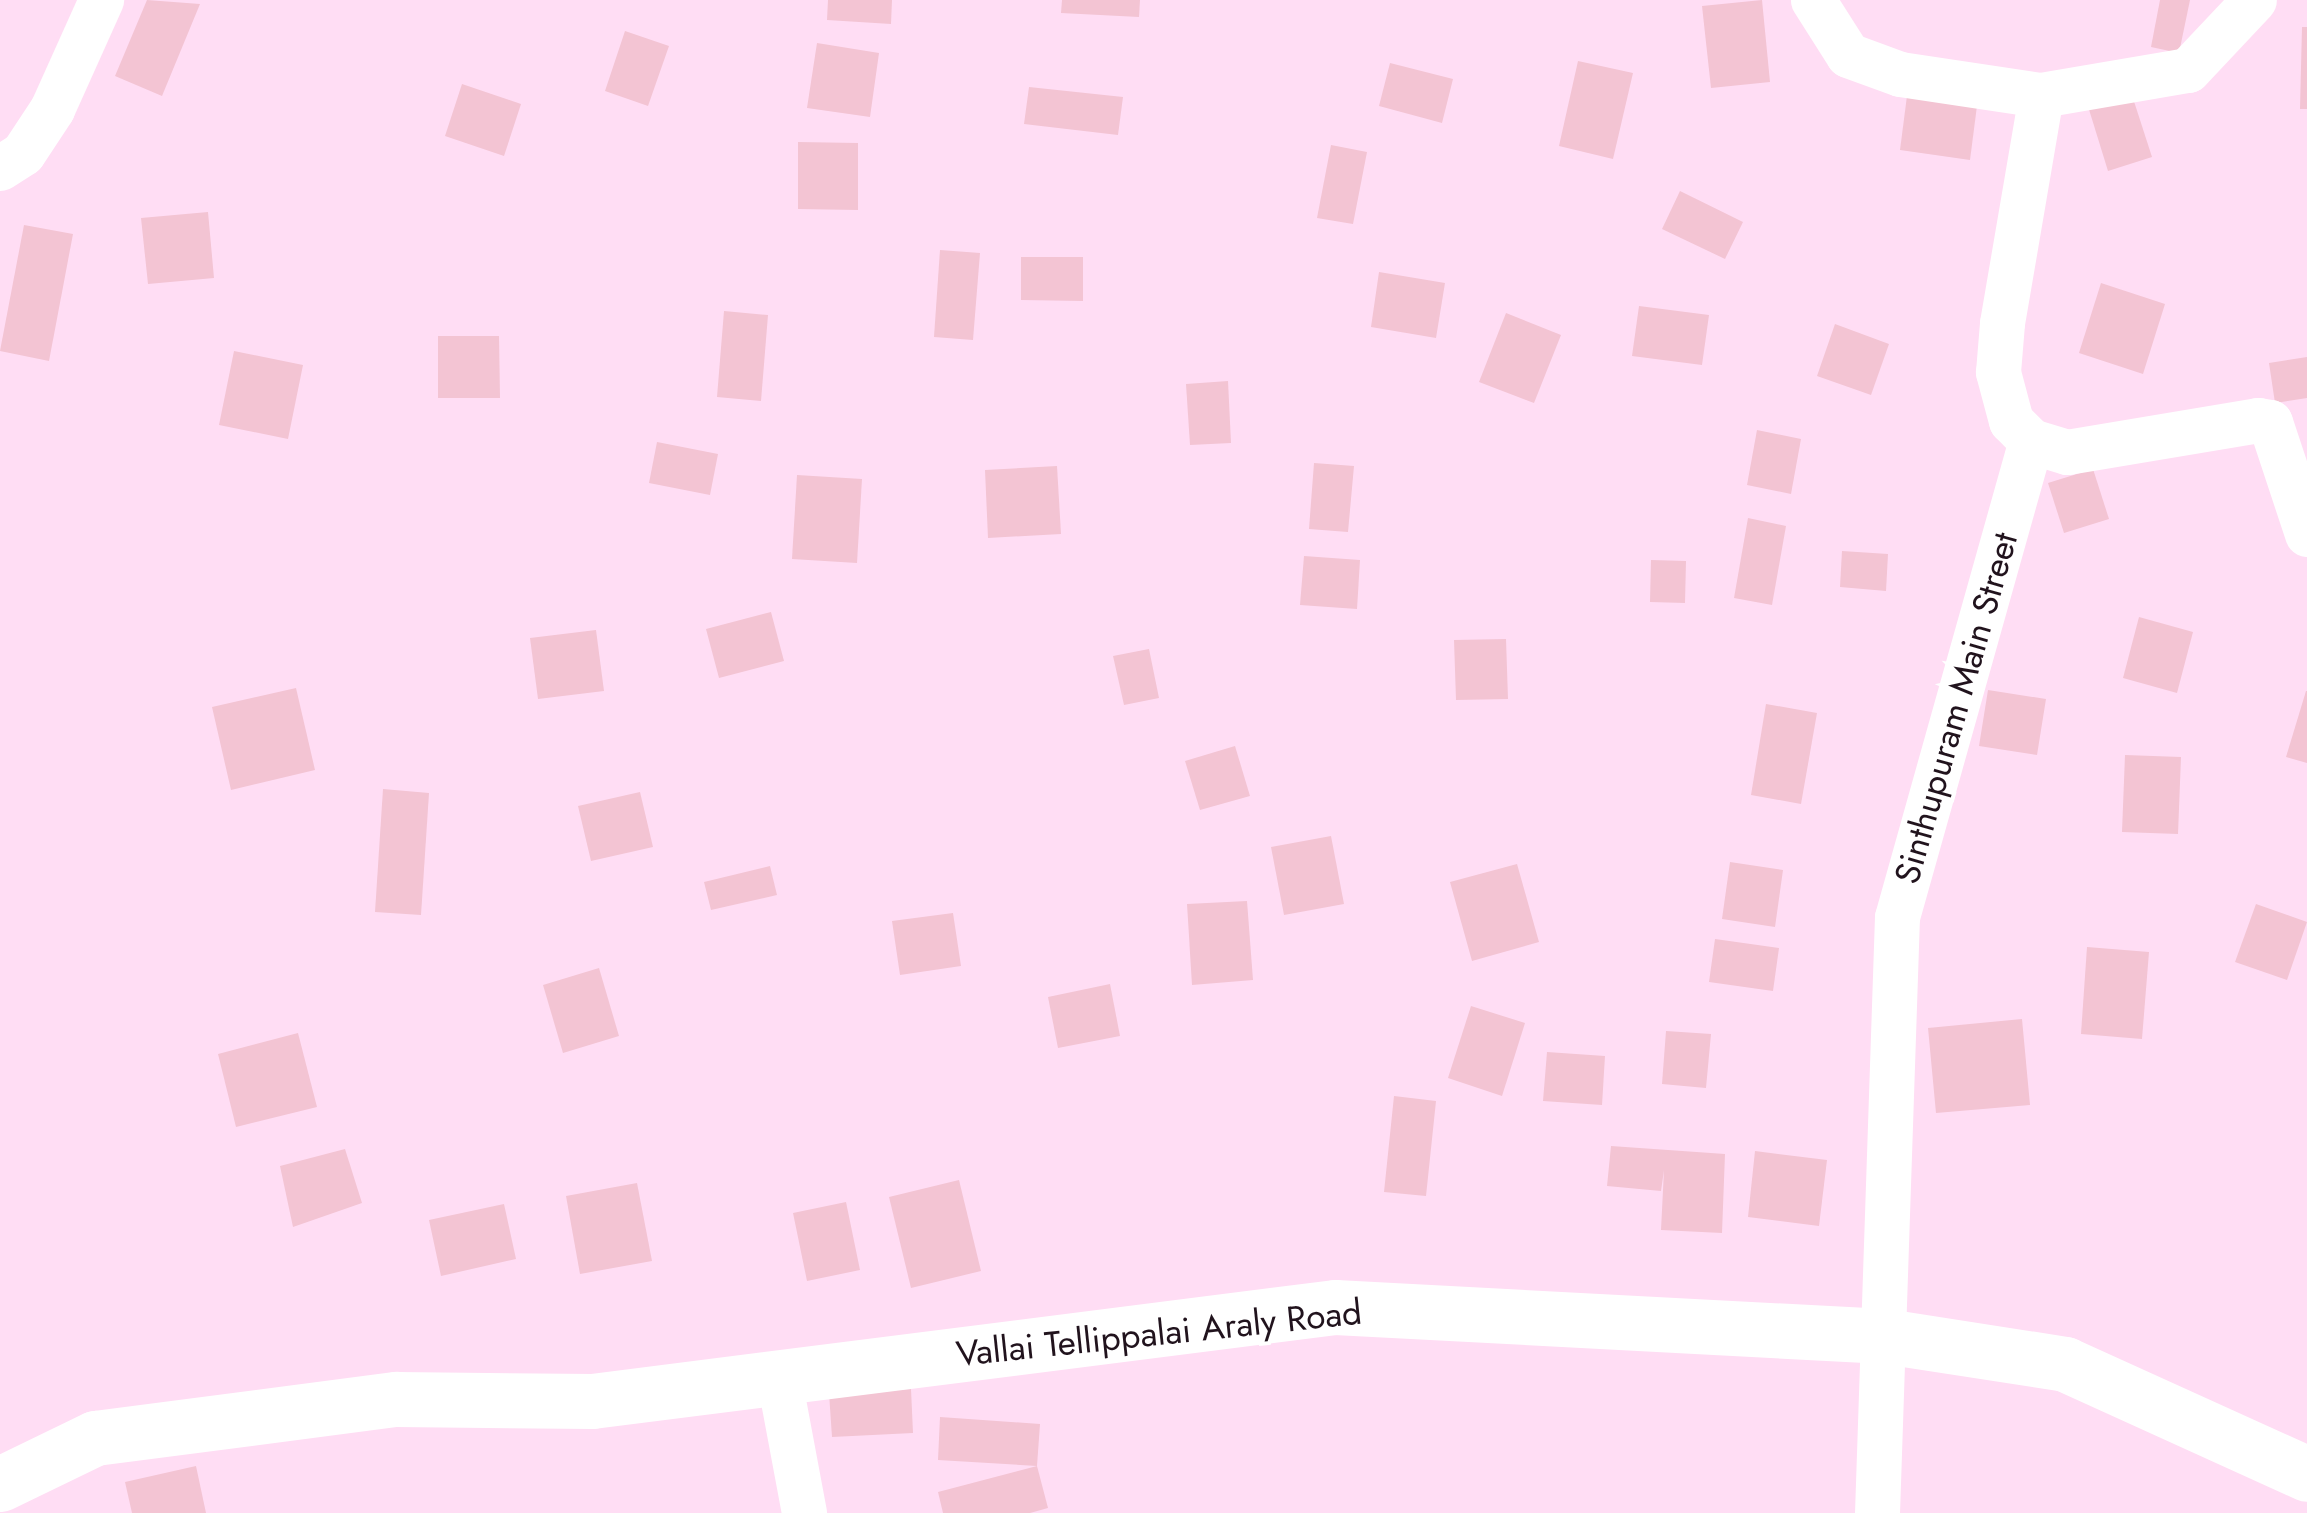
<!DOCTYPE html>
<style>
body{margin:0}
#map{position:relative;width:2307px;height:1513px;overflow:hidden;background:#ffddf4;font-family:Jost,sans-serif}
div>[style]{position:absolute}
.building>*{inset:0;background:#f3c4d3}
.minor>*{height:45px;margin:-22.5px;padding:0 22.5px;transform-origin:22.5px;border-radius:22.5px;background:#fff}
.secondary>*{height:55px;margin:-27.5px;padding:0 27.5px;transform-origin:27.5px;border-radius:27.5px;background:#fff}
span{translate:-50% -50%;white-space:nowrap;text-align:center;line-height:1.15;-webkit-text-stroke:8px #fff;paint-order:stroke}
.street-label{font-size:35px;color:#21131d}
</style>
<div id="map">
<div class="building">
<i style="clip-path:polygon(147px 0,200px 4px,162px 96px,115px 76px)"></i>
<i style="clip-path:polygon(828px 0,892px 0,891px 24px,827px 20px)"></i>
<i style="clip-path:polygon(1062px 0,1140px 0,1139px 17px,1061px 13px)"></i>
<i style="clip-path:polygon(1762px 0,1770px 82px,1711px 88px,1702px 6px)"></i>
<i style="clip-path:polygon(2160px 0,2190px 0,2179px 53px,2151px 47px)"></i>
<i style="clip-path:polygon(2302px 27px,2307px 27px,2307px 109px,2300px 109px)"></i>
<i style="clip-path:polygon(625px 31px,669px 46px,648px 106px,605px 91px)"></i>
<i style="clip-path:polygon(817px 43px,879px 53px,870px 117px,807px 108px)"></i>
<i style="clip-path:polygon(1578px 61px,1633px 73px,1613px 159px,1559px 146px)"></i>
<i style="clip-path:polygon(1390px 63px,1453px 79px,1442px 123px,1379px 106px)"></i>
<i style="clip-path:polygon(462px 84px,521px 104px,504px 156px,445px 136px)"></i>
<i style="clip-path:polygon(1029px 87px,1123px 97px,1118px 135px,1024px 124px)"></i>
<i style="clip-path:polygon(1908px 88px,1978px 98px,1970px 160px,1900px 150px)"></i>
<i style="clip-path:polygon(2130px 89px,2152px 157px,2108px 171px,2087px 103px)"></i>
<i style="clip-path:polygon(798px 142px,858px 143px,858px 210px,798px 209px)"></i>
<i style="clip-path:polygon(1331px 145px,1367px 152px,1353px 224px,1317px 218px)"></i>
<i style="clip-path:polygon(1680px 191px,1743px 222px,1725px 259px,1662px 229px)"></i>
<i style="clip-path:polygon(208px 212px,214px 278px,148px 284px,141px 218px)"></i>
<i style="clip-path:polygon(24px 225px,73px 234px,49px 361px,0 351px)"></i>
<i style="clip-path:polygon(940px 250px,980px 253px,973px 340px,934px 337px)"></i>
<i style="clip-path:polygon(1021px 257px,1083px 257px,1083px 301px,1021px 300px)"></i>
<i style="clip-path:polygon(1379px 272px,1445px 283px,1436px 338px,1371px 327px)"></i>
<i style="clip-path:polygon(2101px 283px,2165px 304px,2143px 374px,2079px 353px)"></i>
<i style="clip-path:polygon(1639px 306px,1709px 315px,1702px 365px,1632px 356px)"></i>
<i style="clip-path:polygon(724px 311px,768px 315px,761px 401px,717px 397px)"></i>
<i style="clip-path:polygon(1506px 313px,1561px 335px,1534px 403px,1479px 382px)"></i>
<i style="clip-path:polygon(1835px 324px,1889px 344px,1871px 395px,1817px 376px)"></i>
<i style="clip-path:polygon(438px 336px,499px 336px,500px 398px,438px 398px)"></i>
<i style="clip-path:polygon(234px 351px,303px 365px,288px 439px,219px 425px)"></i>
<i style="clip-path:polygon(2307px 357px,2307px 398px,2275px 403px,2269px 363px)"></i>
<i style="clip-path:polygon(1228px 381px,1231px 443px,1190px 445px,1186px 384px)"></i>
<i style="clip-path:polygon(1757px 430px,1801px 439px,1791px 494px,1747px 485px)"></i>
<i style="clip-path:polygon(657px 442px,718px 454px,710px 495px,649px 483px)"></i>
<i style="clip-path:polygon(1314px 463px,1354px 466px,1348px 532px,1309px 529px)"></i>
<i style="clip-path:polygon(1057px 466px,1061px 534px,988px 538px,985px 470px)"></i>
<i style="clip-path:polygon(2093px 469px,2109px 519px,2064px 533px,2048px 483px)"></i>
<i style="clip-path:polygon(797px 475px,862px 479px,857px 563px,792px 559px)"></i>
<i style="clip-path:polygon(1748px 518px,1786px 526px,1772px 605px,1734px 598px)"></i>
<i style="clip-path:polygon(1842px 551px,1888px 554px,1886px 591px,1840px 587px)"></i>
<i style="clip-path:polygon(1304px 556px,1360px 560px,1357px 609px,1300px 605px)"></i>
<i style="clip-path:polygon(1651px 560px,1686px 561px,1685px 603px,1650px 602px)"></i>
<i style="clip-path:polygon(771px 612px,784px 661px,719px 678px,706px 629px)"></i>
<i style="clip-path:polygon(2139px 617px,2193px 632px,2177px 693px,2123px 678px)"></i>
<i style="clip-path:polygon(596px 630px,604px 691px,538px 699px,530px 638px)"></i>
<i style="clip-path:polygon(1506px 639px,1508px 699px,1456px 700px,1454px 640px)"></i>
<i style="clip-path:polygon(1149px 649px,1159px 698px,1124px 705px,1113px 656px)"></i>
<i style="clip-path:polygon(296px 688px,315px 770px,231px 790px,212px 707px)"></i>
<i style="clip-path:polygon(1988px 690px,2046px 699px,2037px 755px,1979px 746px)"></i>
<i style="clip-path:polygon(2306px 691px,2307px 691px,2307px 763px,2286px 757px)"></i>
<i style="clip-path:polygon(1766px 704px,1817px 713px,1801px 804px,1751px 795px)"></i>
<i style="clip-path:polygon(1235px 746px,1250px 796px,1200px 810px,1185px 761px)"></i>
<i style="clip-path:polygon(2125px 755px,2181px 757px,2178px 834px,2122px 832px)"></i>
<i style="clip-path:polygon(383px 789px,429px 793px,421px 915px,375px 912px)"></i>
<i style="clip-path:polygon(640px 792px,653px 847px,591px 861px,578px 806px)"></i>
<i style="clip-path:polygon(1331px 836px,1344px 904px,1284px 915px,1271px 847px)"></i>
<i style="clip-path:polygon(1730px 862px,1783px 870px,1775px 927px,1722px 919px)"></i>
<i style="clip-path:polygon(1517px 864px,1539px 942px,1472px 961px,1450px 882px)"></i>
<i style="clip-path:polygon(770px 866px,777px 895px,711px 910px,704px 882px)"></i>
<i style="clip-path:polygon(1247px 901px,1253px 980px,1192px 985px,1187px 904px)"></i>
<i style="clip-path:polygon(2256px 904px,2307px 922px,2287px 980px,2235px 962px)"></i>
<i style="clip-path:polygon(953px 913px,961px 966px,900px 975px,892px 921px)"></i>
<i style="clip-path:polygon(1715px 939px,1779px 948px,1773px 991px,1709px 982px)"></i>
<i style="clip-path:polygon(2087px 947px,2149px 952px,2142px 1039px,2081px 1034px)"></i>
<i style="clip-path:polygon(599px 968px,619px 1036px,563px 1053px,543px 985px)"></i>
<i style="clip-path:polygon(1110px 984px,1120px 1036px,1058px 1048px,1048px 997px)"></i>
<i style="clip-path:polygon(1471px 1006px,1525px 1023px,1502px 1096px,1448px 1078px)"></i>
<i style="clip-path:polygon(2022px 1019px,2030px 1105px,1936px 1113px,1928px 1028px)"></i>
<i style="clip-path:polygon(1666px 1031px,1711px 1034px,1706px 1088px,1662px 1084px)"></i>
<i style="clip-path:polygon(298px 1033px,317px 1107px,236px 1127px,218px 1054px)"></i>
<i style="clip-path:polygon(1547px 1052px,1605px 1056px,1602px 1105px,1543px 1101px)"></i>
<i style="clip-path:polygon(1394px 1096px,1436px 1101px,1426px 1196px,1384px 1192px)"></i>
<i style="clip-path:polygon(1611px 1146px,1725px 1154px,1722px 1233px,1661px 1230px,1664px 1170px,1661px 1191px,1607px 1186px)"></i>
<i style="clip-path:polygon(345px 1149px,362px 1203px,293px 1227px,280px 1166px)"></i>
<i style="clip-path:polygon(1755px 1151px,1827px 1160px,1819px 1226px,1748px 1217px)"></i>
<i style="clip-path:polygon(959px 1180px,981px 1271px,911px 1288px,889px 1197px)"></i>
<i style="clip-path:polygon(637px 1183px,652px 1261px,580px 1274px,566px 1196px)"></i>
<i style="clip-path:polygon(846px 1202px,860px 1270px,807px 1281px,793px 1213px)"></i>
<i style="clip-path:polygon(504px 1204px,516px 1259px,441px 1276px,429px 1220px)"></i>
<i style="clip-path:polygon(911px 1389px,913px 1433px,832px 1437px,829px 1393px)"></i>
<i style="clip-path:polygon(940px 1417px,1040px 1424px,1037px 1466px,938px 1460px)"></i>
<i style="clip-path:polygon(196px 1466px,206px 1513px,132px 1513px,125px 1482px)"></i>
<i style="clip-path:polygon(1037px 1466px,1048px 1508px,1030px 1513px,943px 1513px,938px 1492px)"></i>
</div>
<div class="minor">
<i style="left:1813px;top:0;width:65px;rotate:57.5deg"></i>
<i style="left:1848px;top:55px;width:55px;rotate:20.1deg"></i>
<i style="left:1900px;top:74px;width:143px;rotate:8.5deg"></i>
<i style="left:2041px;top:95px;width:149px;rotate:-9.7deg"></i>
<i style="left:2188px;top:70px;width:96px;rotate:-46.7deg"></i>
<i style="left:0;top:168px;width:27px;rotate:-33deg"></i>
<i style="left:23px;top:153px;width:53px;rotate:-56.6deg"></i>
<i style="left:52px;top:109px;width:120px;rotate:-65.8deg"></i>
<i style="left:2031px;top:441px;width:38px;rotate:17deg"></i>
<i style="left:2067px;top:452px;width:194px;rotate:-9.5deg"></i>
<i style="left:2258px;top:420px;width:12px;rotate:9deg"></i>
<i style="left:2270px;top:422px;width:118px;rotate:71.7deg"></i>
<i style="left:779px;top:1379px;width:136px;rotate:79.4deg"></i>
<i style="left:1877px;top:1513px;width:596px;rotate:-88.08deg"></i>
<i style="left:1897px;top:917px;width:495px;rotate:-74.3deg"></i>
<i style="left:2031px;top:441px;width:28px;rotate:-135deg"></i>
<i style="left:2011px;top:421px;width:51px;rotate:-104.9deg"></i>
<i style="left:1998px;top:372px;width:49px;rotate:-85.3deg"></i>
<i style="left:2002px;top:323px;width:231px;rotate:-80.3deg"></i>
</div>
<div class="secondary">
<i style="left:0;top:1484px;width:106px;rotate:-25.8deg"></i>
<i style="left:95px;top:1438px;width:304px;rotate:-7.4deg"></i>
<i style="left:396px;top:1399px;width:196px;rotate:0.6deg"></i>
<i style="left:592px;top:1401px;width:749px;rotate:-7.21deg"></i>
<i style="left:1335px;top:1307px;width:551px;rotate:3.02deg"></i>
<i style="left:1885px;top:1336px;width:182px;rotate:8.8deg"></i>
<i style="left:2065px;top:1364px;width:266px;rotate:24.4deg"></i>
</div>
<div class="street-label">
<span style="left:1956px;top:708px;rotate:-74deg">Sinthupuram Main Street</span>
<span style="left:1159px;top:1333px;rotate:-6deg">Vallai Tellippalai Araly Road</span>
</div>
</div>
